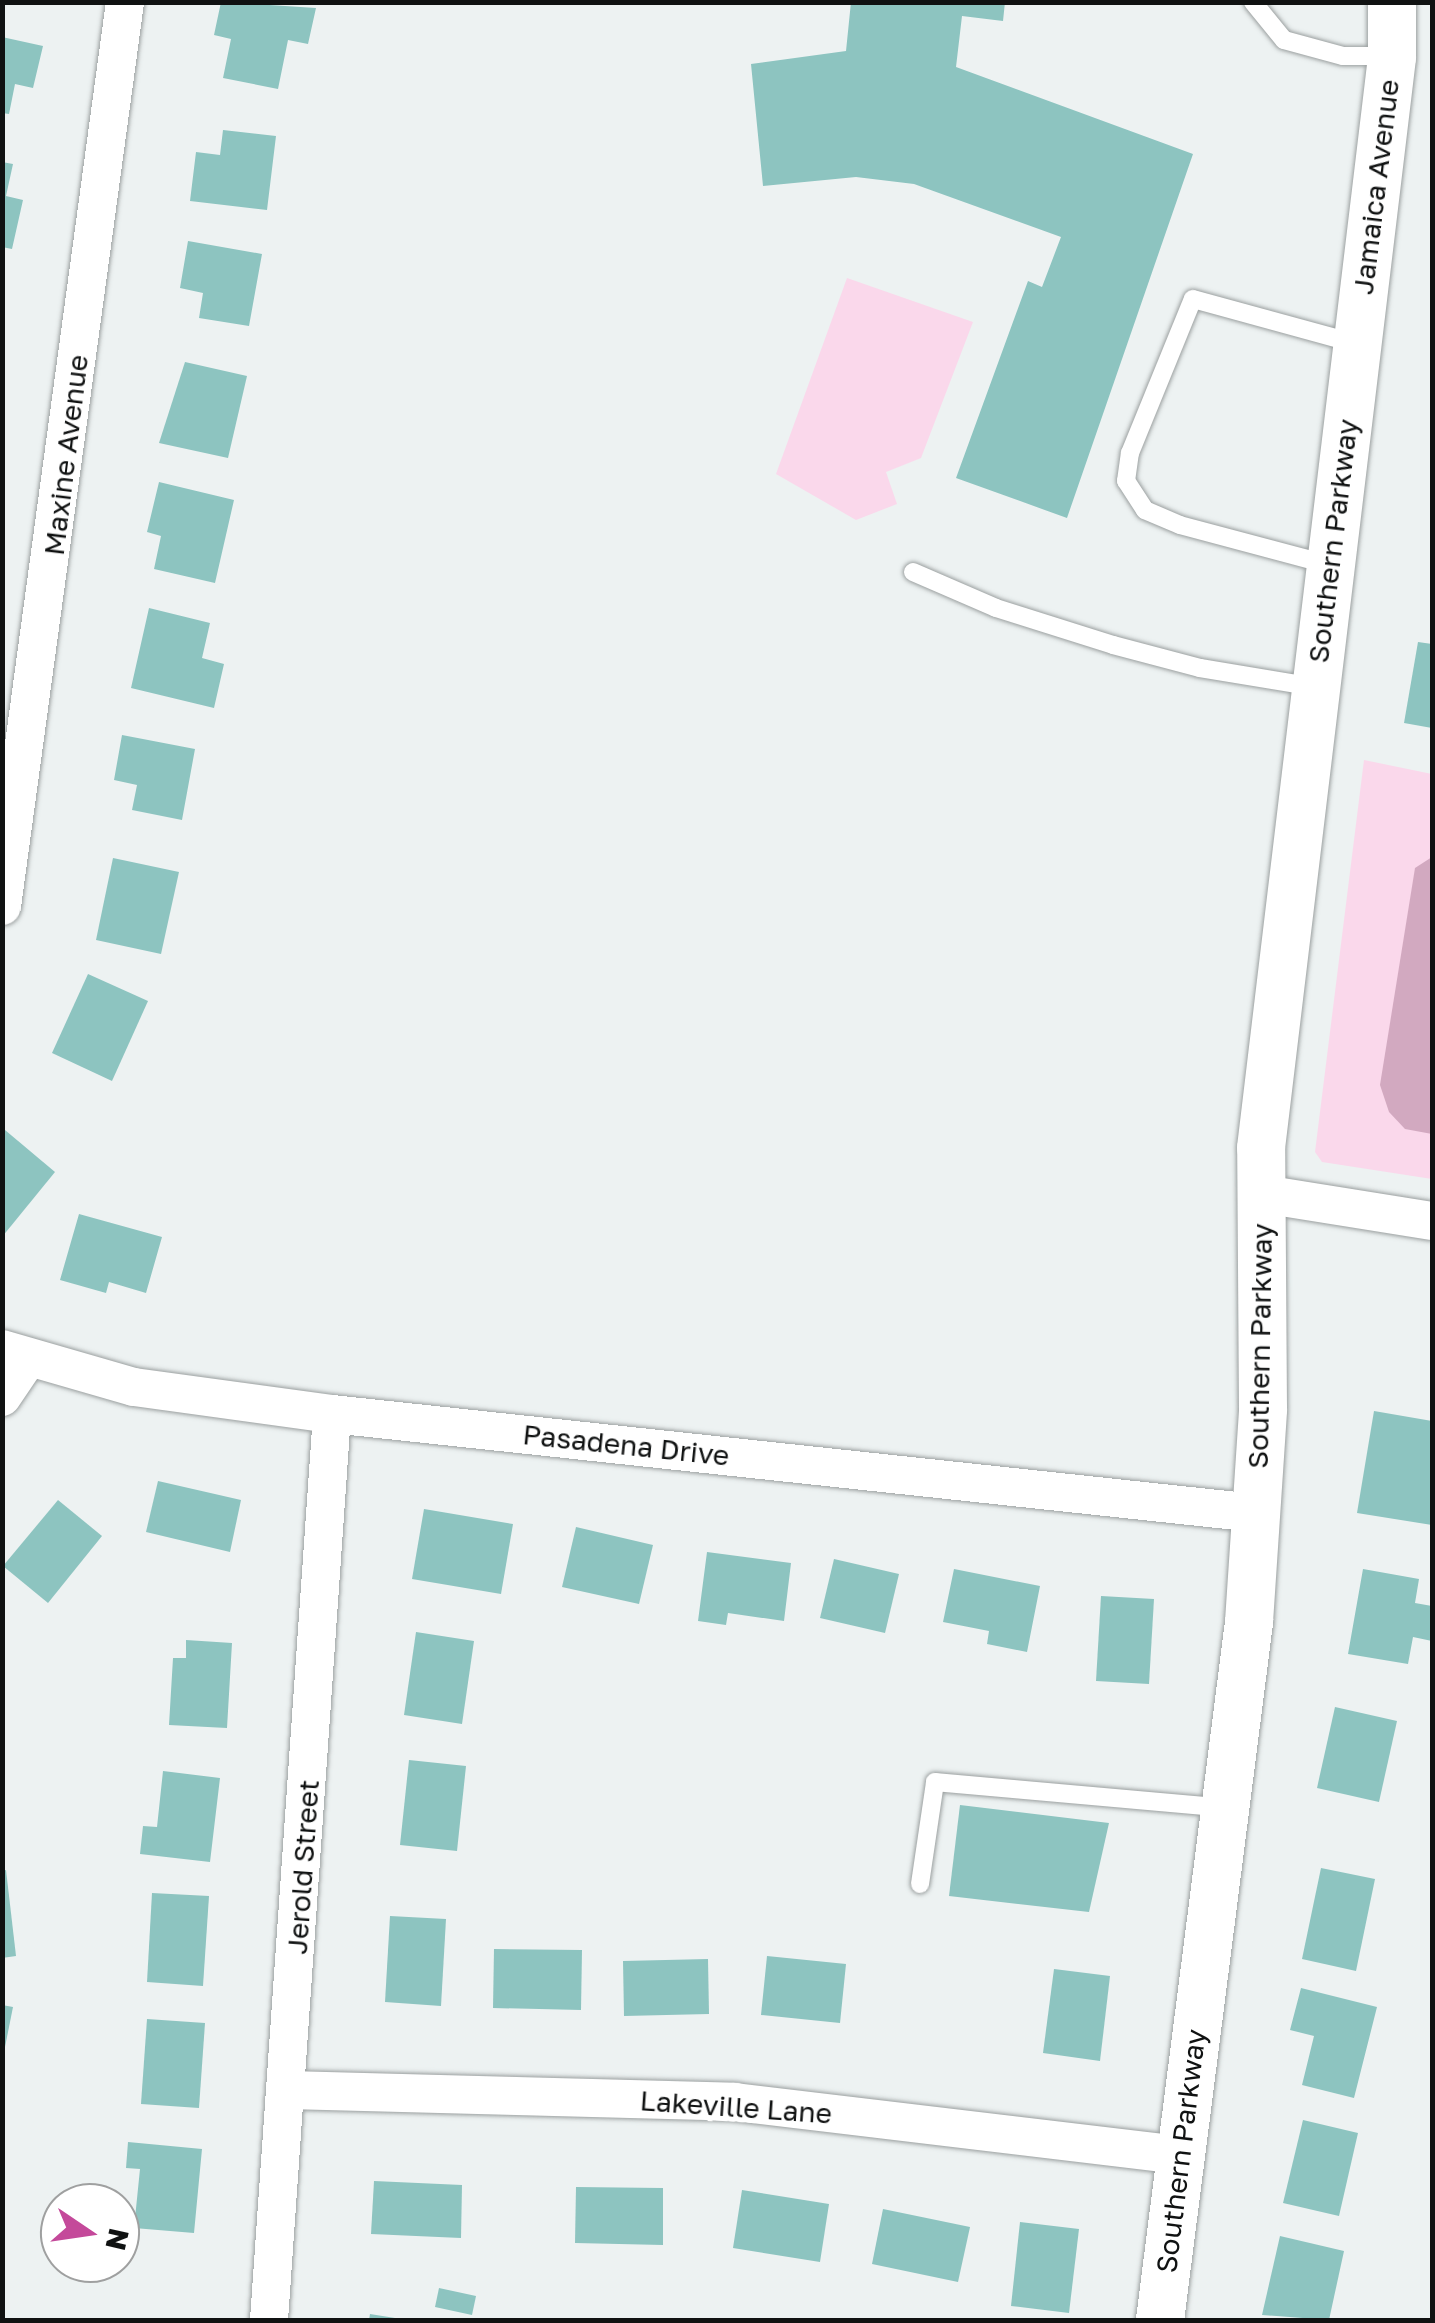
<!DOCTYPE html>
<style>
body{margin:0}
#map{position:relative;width:1435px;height:2323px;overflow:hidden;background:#edf2f2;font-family:"Golos Text",sans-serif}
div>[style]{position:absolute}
.green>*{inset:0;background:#fad8eb}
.water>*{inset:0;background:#d2a9c0}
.building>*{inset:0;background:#8dc4c0}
.roads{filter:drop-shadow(0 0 2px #9ba0a0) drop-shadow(0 0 2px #9ba0a0)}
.service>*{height:18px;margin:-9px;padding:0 9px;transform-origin:9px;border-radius:9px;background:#fff}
.minor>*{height:38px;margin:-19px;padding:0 19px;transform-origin:19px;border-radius:19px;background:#fff}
.tertiary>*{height:48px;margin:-24px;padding:0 24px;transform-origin:24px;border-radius:24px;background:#fff}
span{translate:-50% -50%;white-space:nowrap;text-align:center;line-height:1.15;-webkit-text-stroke:10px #fff;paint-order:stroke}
.street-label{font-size:28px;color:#101212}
.frame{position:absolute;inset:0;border:5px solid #101212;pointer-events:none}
.north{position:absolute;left:40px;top:2183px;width:100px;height:100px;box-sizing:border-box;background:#fff;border:2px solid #9fa0a0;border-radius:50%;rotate:103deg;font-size:28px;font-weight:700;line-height:40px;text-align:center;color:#101212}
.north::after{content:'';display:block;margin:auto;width:35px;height:45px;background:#c4499a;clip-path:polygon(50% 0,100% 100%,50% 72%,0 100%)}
</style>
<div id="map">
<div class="green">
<i style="clip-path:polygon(847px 278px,973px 322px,921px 458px,886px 472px,897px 504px,856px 520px,776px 474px)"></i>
<i style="clip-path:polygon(1364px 760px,1432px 774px,1432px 1179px,1322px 1162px,1315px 1152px)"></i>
</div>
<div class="water">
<i style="clip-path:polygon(1432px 857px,1432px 1134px,1405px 1129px,1389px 1112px,1380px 1085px,1415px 868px)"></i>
</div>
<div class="building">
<i style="clip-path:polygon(221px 2px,316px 8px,308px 44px,288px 40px,278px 89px,223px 78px,231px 39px,214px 35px)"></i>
<i style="clip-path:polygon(851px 2px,1005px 2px,1003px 21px,962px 16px,956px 67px,1193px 154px,1067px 518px,956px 478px,1028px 281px,1042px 287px,1061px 237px,914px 184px,856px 177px,763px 186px,751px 64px,846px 51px)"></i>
<i style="clip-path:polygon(2px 37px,43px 46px,33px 88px,15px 84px,9px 114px,2px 113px)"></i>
<i style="clip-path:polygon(223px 130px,276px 136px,267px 210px,190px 201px,196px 152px,220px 155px)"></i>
<i style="clip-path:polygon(2px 162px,13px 164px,6px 196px,23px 200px,12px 249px,2px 247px)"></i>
<i style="clip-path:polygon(188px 241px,262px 254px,249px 326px,199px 318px,203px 293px,180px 288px)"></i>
<i style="clip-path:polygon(185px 362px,247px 376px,228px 458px,159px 443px)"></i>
<i style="clip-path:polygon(159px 482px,234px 500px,215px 583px,154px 569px,161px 536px,147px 532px)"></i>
<i style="clip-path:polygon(149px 608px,210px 623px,202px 658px,224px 664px,214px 708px,131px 688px)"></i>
<i style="clip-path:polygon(1418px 642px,1432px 644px,1432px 728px,1404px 723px)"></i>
<i style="clip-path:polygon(122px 735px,195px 749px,182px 820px,132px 810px,137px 785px,114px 780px)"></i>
<i style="clip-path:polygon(113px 858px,179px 872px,161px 954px,96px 940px)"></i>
<i style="clip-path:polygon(88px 974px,148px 1001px,112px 1081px,52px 1053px)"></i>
<i style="clip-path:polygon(5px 1130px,55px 1172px,2px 1237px,2px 1133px)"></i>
<i style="clip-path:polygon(79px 1214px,162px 1237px,146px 1293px,109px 1282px,106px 1293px,60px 1280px)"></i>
<i style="clip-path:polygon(1374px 1411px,1432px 1421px,1432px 1525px,1357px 1513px)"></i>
<i style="clip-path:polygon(158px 1481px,241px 1500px,230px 1552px,146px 1532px)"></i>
<i style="clip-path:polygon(58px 1500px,102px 1536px,48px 1603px,3px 1566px)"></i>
<i style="clip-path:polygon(424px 1509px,513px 1524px,501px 1594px,412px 1579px)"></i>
<i style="clip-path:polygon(576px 1527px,653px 1545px,639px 1604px,562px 1587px)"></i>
<i style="clip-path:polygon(707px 1552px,791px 1563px,784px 1621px,728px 1613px,726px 1625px,698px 1621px)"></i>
<i style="clip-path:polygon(834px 1559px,899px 1574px,885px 1633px,820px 1618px)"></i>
<i style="clip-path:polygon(954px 1569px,1040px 1586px,1027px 1652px,987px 1644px,989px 1631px,943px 1622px)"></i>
<i style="clip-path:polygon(1363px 1569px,1419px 1579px,1415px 1603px,1432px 1606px,1432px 1641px,1413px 1637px,1408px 1664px,1348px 1654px)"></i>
<i style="clip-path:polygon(1101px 1596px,1154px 1599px,1149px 1684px,1096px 1681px)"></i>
<i style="clip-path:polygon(416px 1632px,474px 1641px,462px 1724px,404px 1715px)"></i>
<i style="clip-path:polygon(186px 1640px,232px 1643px,227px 1728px,169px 1725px,173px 1658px,186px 1658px)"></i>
<i style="clip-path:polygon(1335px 1707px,1397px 1721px,1379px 1802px,1317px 1788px)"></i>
<i style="clip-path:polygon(409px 1760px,466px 1766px,457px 1851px,400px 1845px)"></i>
<i style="clip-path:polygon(163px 1771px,220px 1778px,210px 1862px,140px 1854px,143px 1826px,157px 1827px)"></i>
<i style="clip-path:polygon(960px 1805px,1109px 1823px,1089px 1912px,949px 1896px)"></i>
<i style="clip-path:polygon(1321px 1868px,1375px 1879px,1356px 1971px,1302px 1959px)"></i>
<i style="clip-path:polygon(6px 1870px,16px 1956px,2px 1958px,2px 1871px)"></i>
<i style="clip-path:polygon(152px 1893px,209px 1896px,203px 1986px,147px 1982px)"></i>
<i style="clip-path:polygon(390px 1916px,446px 1919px,441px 2006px,385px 2002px)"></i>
<i style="clip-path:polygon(494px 1949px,582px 1950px,581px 2010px,493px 2008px)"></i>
<i style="clip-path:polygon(767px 1956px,846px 1964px,840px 2023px,761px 2015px)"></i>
<i style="clip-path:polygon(708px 1959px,709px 2014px,624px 2016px,623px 1961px)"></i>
<i style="clip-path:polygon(1054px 1969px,1110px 1976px,1100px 2061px,1043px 2053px)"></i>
<i style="clip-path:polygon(1301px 1988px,1377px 2007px,1354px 2098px,1302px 2085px,1314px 2036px,1290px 2030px)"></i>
<i style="clip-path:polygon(2px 2005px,13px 2007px,4px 2052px,2px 2052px)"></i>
<i style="clip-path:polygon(147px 2019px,205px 2023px,199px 2108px,141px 2104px)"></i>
<i style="clip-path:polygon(1303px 2120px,1358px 2133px,1339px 2216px,1283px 2203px)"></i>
<i style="clip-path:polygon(128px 2142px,202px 2149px,194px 2233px,134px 2228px,140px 2169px,126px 2168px)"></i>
<i style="clip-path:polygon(374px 2181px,462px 2185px,461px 2238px,371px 2234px)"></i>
<i style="clip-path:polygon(576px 2187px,663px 2188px,663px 2245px,575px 2243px)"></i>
<i style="clip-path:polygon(742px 2190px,829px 2204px,820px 2262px,733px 2248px)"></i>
<i style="clip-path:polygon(883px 2209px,970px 2227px,958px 2282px,872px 2264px)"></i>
<i style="clip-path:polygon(1020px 2222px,1079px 2229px,1069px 2313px,1011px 2306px)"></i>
<i style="clip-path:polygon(1280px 2236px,1344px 2251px,1329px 2320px,1262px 2315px)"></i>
<i style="clip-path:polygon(439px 2288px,476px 2296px,472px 2315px,435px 2307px)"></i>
<i style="clip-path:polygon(370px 2314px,395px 2318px,395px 2320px,369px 2320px)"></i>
</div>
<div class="roads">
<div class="service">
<i style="left:1253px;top:2px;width:49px;rotate:50.8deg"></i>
<i style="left:1284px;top:40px;width:61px;rotate:15.2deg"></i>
<i style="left:1343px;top:56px;width:45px"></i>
<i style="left:1330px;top:565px;width:155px;rotate:-165.1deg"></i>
<i style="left:1180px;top:525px;width:38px;rotate:-157deg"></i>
<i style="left:1145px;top:510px;width:35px;rotate:-123deg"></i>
<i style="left:1126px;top:481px;width:28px;rotate:-82deg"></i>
<i style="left:1130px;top:453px;width:166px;rotate:-67.8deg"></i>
<i style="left:1193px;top:299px;width:170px;rotate:15.3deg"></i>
<i style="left:913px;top:572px;width:90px;rotate:23.4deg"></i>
<i style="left:996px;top:608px;width:123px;rotate:17.5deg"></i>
<i style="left:1113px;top:645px;width:90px;rotate:14.8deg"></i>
<i style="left:1200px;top:668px;width:117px;rotate:9.4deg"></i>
<i style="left:920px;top:1884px;width:103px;rotate:-81.6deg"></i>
<i style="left:935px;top:1782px;width:290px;rotate:5.1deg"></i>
</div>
<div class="minor">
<i style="left:2px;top:906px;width:912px;rotate:-82.25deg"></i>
<i style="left:1263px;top:1194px;width:171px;rotate:9.1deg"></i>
<i style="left:2px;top:1349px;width:137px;rotate:16.1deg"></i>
<i style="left:134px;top:1387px;width:200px;rotate:7.8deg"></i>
<i style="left:332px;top:1414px;width:928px;rotate:6.12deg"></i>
<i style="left:2px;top:1397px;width:45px;rotate:-56deg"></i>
<i style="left:288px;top:2090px;width:447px;rotate:1.5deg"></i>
<i style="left:735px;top:2102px;width:449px;rotate:6.8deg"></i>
<i style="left:269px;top:2320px;width:908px;rotate:-86.02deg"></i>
</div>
<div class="tertiary">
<i style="left:1160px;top:2320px;width:704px;rotate:-82.73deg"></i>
<i style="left:1249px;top:1622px;width:213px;rotate:-86.2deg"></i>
<i style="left:1263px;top:1409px;width:261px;rotate:-90.4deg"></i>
<i style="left:1261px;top:1148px;width:1099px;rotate:-83.15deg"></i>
<i style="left:1392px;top:57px;width:55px;rotate:-90deg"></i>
</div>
</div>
<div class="street-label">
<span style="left:1376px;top:187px;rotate:-83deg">Jamaica Avenue</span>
<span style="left:66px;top:455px;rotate:-83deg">Maxine Avenue</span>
<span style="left:1333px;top:541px;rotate:-83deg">Southern Parkway</span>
<span style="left:1260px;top:1346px;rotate:-89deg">Southern Parkway</span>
<span style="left:626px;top:1445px;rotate:6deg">Pasadena Drive</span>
<span style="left:303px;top:1867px;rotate:-86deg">Jerold Street</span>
<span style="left:736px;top:2107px;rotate:4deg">Lakeville Lane</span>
<span style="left:1181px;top:2151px;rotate:-83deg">Southern Parkway</span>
</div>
<div class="frame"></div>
<div class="north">N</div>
</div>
